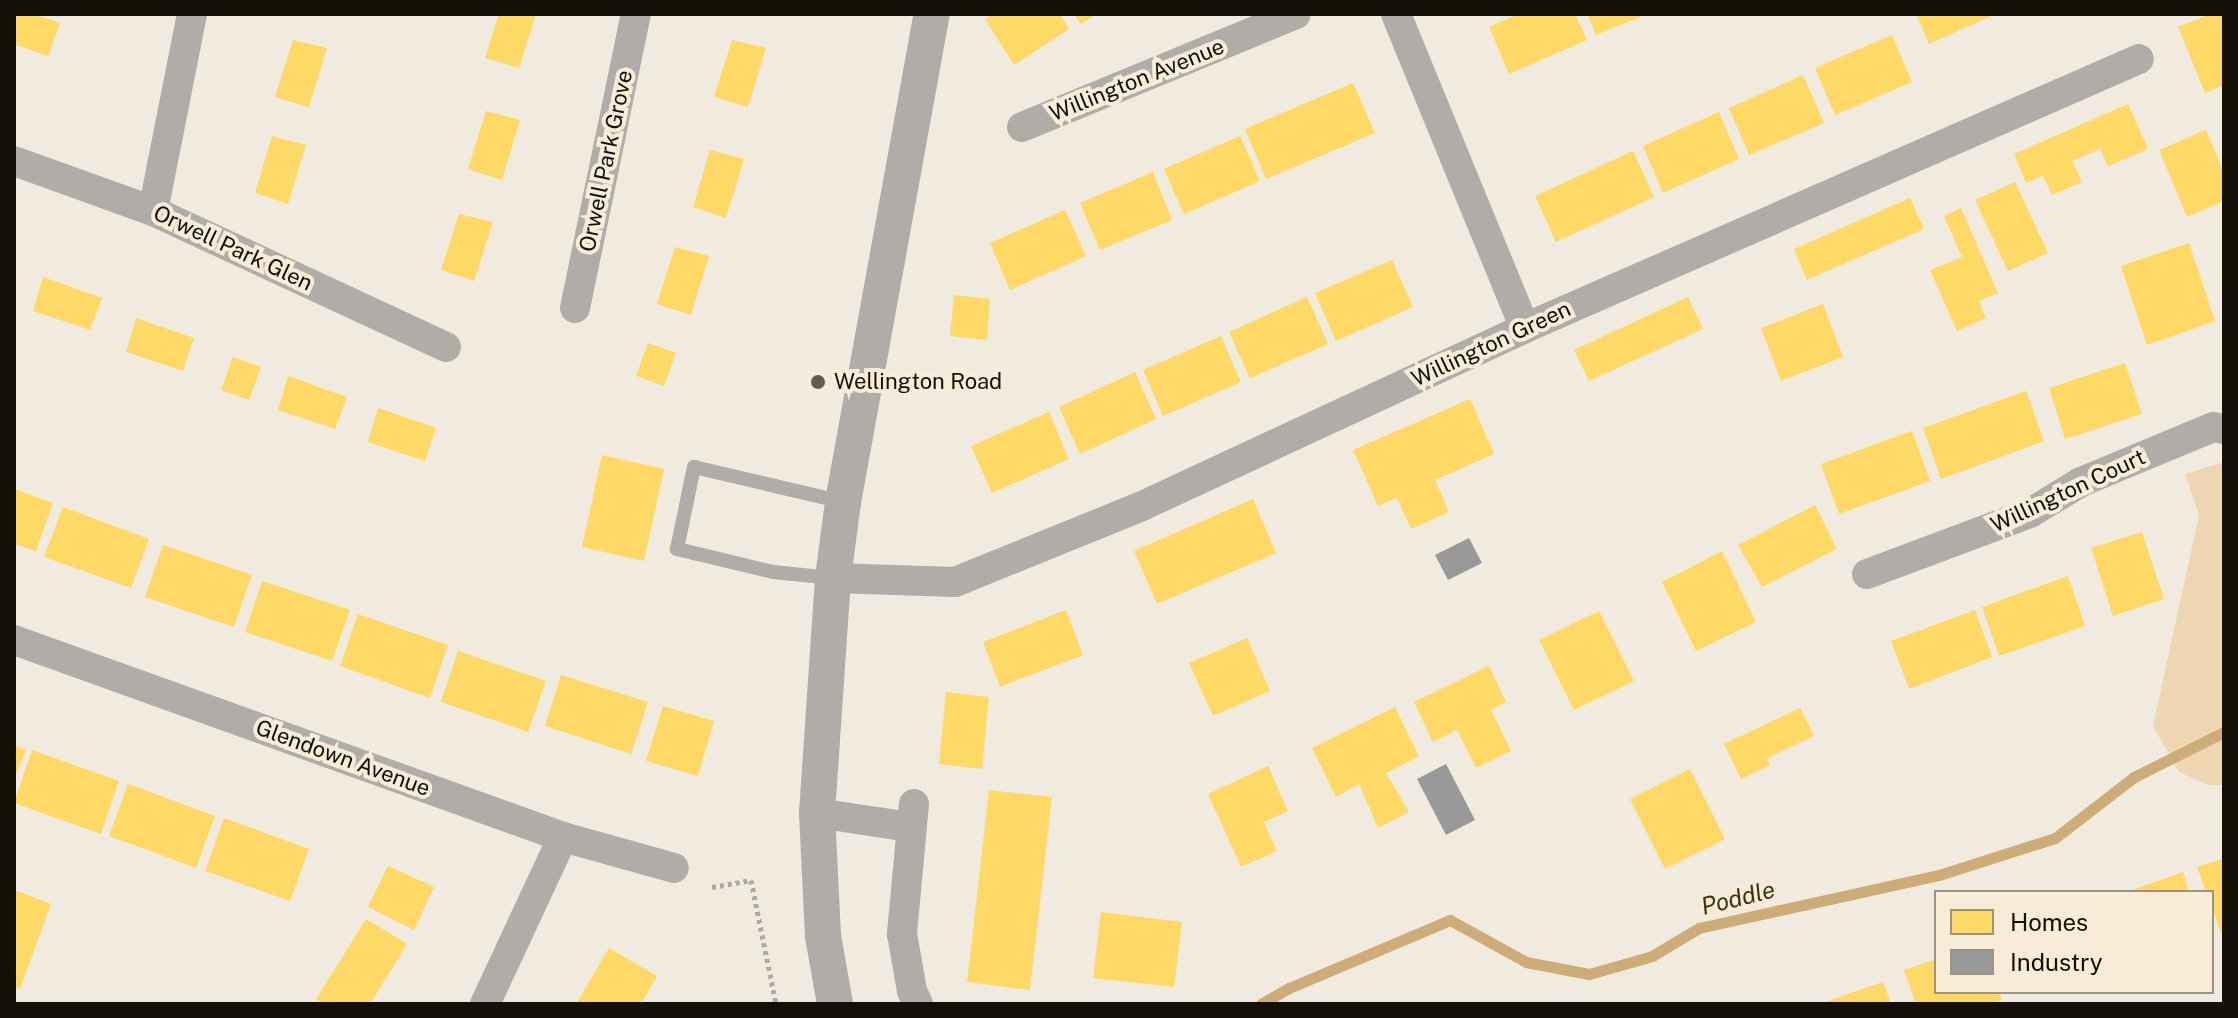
<!DOCTYPE html>
<style>
body{margin:0}
#map{position:relative;width:2238px;height:1018px;overflow:hidden;background:#f1eadf;font-family:"Public Sans",sans-serif}
div>[style]{position:absolute}
.green>*{inset:0;background:#efd6b2}
.homes>*{inset:0;background:#ffd966}
.industry>*{inset:0;background:#999}
.stream>*{height:11px;margin:-5.5px;padding:0 5.5px;transform-origin:5.5px;border-radius:5.5px;background:#cdac77}
.path>*{height:5px;margin-top:-2.5px;transform-origin:0;background:repeating-linear-gradient(90deg,#ada9a4 0 4px,transparent 0 8px)}
.service>*{height:14px;margin:-7px;padding:0 7px;transform-origin:7px;border-radius:7px;background:#b0aca7}
.minor>*{height:30px;margin:-15px;padding:0 15px;transform-origin:15px;border-radius:15px;background:#b0aca7}
.tertiary>*{height:36px;margin:-18px;padding:0 18px;transform-origin:18px;border-radius:18px;background:#b0aca7}
.dots>*{width:22px;height:22px;translate:-50% -50%;box-sizing:border-box;border:4px solid #f8ebd8;border-radius:50%}
span{translate:-50% -50%;white-space:nowrap;text-align:center;line-height:1.15;-webkit-text-stroke:8px #f8ebd8;paint-order:stroke}
.street-label{font-size:22px;color:#130f09}
.poi-label{font-size:22px;color:#130f09}
.left{translate:0 -50%;text-align:left}
.water-label{font-size:24px;color:#433011;font-style:italic}
.frame{position:absolute;inset:0;border:16px solid #130f09;pointer-events:none}
.legend{position:absolute;left:1934px;top:890px;width:280px;height:104px;box-sizing:border-box;background:#f8ebd8;border:2px solid #9c9385;margin:0;padding:10px 14px;list-style:none;font-size:24px;color:#130f09}
.legend li{display:flex;align-items:center;gap:16px;height:40px}
.legend b{width:40px;border:2px solid #9c9385}
</style>
<div id="map">
<div class="green">
<i style="clip-path:polygon(2224px 462px,2224px 785px,2208px 785px,2179px 772px,2153px 726px,2199px 515px,2185px 474px)"></i>
</div>
<div class="homes">
<i style="clip-path:polygon(14px 14px,33px 14px,60px 23px,48px 56px,14px 44px)"></i>
<i style="clip-path:polygon(499px 14px,536px 14px,519px 68px,485px 58px)"></i>
<i style="clip-path:polygon(994px 14px,1060px 14px,1069px 29px,1014px 65px,985px 19px)"></i>
<i style="clip-path:polygon(1074px 14px,1096px 14px,1081px 24px)"></i>
<i style="clip-path:polygon(1518px 14px,1575px 14px,1587px 40px,1509px 74px,1489px 27px)"></i>
<i style="clip-path:polygon(1587px 14px,1647px 14px,1596px 35px)"></i>
<i style="clip-path:polygon(1916px 14px,1996px 14px,1929px 44px)"></i>
<i style="clip-path:polygon(2210px 14px,2224px 14px,2224px 85px,2205px 93px,2178px 27px)"></i>
<i style="clip-path:polygon(1892px 35px,1912px 82px,1835px 115px,1815px 68px)"></i>
<i style="clip-path:polygon(293px 40px,327px 48px,309px 107px,275px 97px)"></i>
<i style="clip-path:polygon(732px 40px,766px 48px,748px 107px,714px 97px)"></i>
<i style="clip-path:polygon(1803px 75px,1824px 123px,1749px 155px,1729px 108px)"></i>
<i style="clip-path:polygon(1353px 83px,1375px 133px,1266px 179px,1245px 129px)"></i>
<i style="clip-path:polygon(2128px 104px,2148px 149px,2108px 166px,2100px 149px,2072px 161px,2082px 182px,2052px 195px,2043px 176px,2026px 183px,2014px 154px)"></i>
<i style="clip-path:polygon(486px 111px,520px 120px,502px 180px,468px 169px)"></i>
<i style="clip-path:polygon(1719px 112px,1739px 159px,1663px 193px,1643px 146px)"></i>
<i style="clip-path:polygon(2206px 130px,2224px 173px,2224px 201px,2187px 217px,2159px 150px)"></i>
<i style="clip-path:polygon(272px 136px,306px 145px,288px 204px,255px 193px)"></i>
<i style="clip-path:polygon(1240px 136px,1260px 181px,1184px 214px,1164px 169px)"></i>
<i style="clip-path:polygon(710px 150px,744px 159px,726px 218px,693px 207px)"></i>
<i style="clip-path:polygon(1633px 151px,1654px 197px,1556px 242px,1535px 196px)"></i>
<i style="clip-path:polygon(1153px 172px,1172px 220px,1100px 250px,1080px 203px)"></i>
<i style="clip-path:polygon(2015px 182px,2048px 253px,2008px 271px,1975px 200px)"></i>
<i style="clip-path:polygon(1910px 198px,1924px 229px,1807px 280px,1794px 249px)"></i>
<i style="clip-path:polygon(1961px 208px,1998px 293px,1979px 301px,1986px 318px,1957px 331px,1930px 270px,1962px 257px,1944px 216px)"></i>
<i style="clip-path:polygon(1065px 210px,1086px 256px,1010px 290px,990px 243px)"></i>
<i style="clip-path:polygon(459px 214px,493px 222px,474px 281px,441px 270px)"></i>
<i style="clip-path:polygon(2189px 243px,2215px 321px,2147px 345px,2121px 266px)"></i>
<i style="clip-path:polygon(675px 247px,709px 256px,691px 315px,657px 304px)"></i>
<i style="clip-path:polygon(1392px 260px,1413px 307px,1336px 341px,1315px 293px)"></i>
<i style="clip-path:polygon(43px 277px,102px 298px,90px 330px,33px 311px)"></i>
<i style="clip-path:polygon(954px 295px,990px 299px,987px 340px,950px 336px)"></i>
<i style="clip-path:polygon(1307px 297px,1328px 344px,1250px 378px,1229px 332px)"></i>
<i style="clip-path:polygon(1688px 297px,1703px 329px,1589px 381px,1574px 350px)"></i>
<i style="clip-path:polygon(1823px 304px,1843px 357px,1781px 381px,1761px 328px)"></i>
<i style="clip-path:polygon(136px 318px,194px 338px,183px 371px,126px 352px)"></i>
<i style="clip-path:polygon(1221px 336px,1241px 382px,1163px 416px,1143px 370px)"></i>
<i style="clip-path:polygon(648px 343px,676px 353px,664px 386px,636px 376px)"></i>
<i style="clip-path:polygon(233px 357px,261px 367px,249px 400px,221px 390px)"></i>
<i style="clip-path:polygon(2125px 363px,2142px 414px,2065px 439px,2049px 388px)"></i>
<i style="clip-path:polygon(1135px 372px,1156px 419px,1080px 454px,1059px 407px)"></i>
<i style="clip-path:polygon(288px 376px,347px 397px,335px 429px,278px 410px)"></i>
<i style="clip-path:polygon(2026px 391px,2044px 441px,1941px 479px,1923px 428px)"></i>
<i style="clip-path:polygon(1470px 399px,1494px 454px,1435px 480px,1449px 512px,1411px 529px,1397px 498px,1378px 506px,1353px 450px)"></i>
<i style="clip-path:polygon(378px 408px,436px 428px,425px 461px,368px 442px)"></i>
<i style="clip-path:polygon(1049px 412px,1069px 459px,992px 493px,971px 446px)"></i>
<i style="clip-path:polygon(1912px 431px,1930px 481px,1839px 514px,1821px 464px)"></i>
<i style="clip-path:polygon(602px 455px,664px 469px,644px 561px,582px 547px)"></i>
<i style="clip-path:polygon(14px 489px,53px 503px,36px 551px,14px 544px)"></i>
<i style="clip-path:polygon(1253px 499px,1276px 553px,1157px 604px,1134px 551px)"></i>
<i style="clip-path:polygon(1815px 505px,1837px 549px,1762px 587px,1738px 545px)"></i>
<i style="clip-path:polygon(63px 507px,149px 539px,131px 588px,44px 557px)"></i>
<i style="clip-path:polygon(2142px 532px,2164px 599px,2113px 616px,2091px 548px)"></i>
<i style="clip-path:polygon(163px 545px,252px 575px,234px 627px,145px 597px)"></i>
<i style="clip-path:polygon(1722px 551px,1756px 622px,1696px 651px,1662px 582px)"></i>
<i style="clip-path:polygon(2068px 576px,2085px 626px,1999px 656px,1982px 607px)"></i>
<i style="clip-path:polygon(262px 581px,350px 610px,332px 661px,245px 632px)"></i>
<i style="clip-path:polygon(1066px 610px,1083px 655px,1000px 687px,983px 642px)"></i>
<i style="clip-path:polygon(1975px 610px,1992px 657px,1909px 689px,1891px 641px)"></i>
<i style="clip-path:polygon(1599px 611px,1634px 681px,1574px 710px,1539px 640px)"></i>
<i style="clip-path:polygon(358px 614px,448px 645px,430px 698px,340px 666px)"></i>
<i style="clip-path:polygon(1247px 638px,1270px 691px,1213px 716px,1189px 663px)"></i>
<i style="clip-path:polygon(458px 651px,546px 681px,528px 732px,441px 702px)"></i>
<i style="clip-path:polygon(1489px 666px,1506px 702px,1491px 710px,1511px 751px,1476px 768px,1457px 730px,1433px 742px,1414px 702px)"></i>
<i style="clip-path:polygon(561px 675px,648px 702px,631px 754px,545px 726px)"></i>
<i style="clip-path:polygon(946px 692px,989px 697px,982px 769px,939px 764px)"></i>
<i style="clip-path:polygon(663px 706px,714px 721px,698px 776px,646px 761px)"></i>
<i style="clip-path:polygon(1395px 707px,1419px 756px,1386px 773px,1409px 812px,1378px 828px,1359px 784px,1336px 797px,1312px 748px)"></i>
<i style="clip-path:polygon(1800px 708px,1814px 736px,1767px 758px,1770px 765px,1741px 779px,1724px 744px)"></i>
<i style="clip-path:polygon(14px 745px,26px 750px,14px 779px)"></i>
<i style="clip-path:polygon(32px 750px,119px 781px,101px 834px,14px 803px)"></i>
<i style="clip-path:polygon(1268px 766px,1288px 811px,1264px 822px,1277px 851px,1241px 867px,1208px 794px)"></i>
<i style="clip-path:polygon(1690px 769px,1725px 839px,1665px 869px,1630px 799px)"></i>
<i style="clip-path:polygon(128px 784px,215px 816px,196px 868px,109px 836px)"></i>
<i style="clip-path:polygon(989px 790px,1052px 797px,1030px 990px,967px 982px)"></i>
<i style="clip-path:polygon(224px 818px,309px 849px,290px 901px,205px 871px)"></i>
<i style="clip-path:polygon(2224px 858px,2224px 931px,2221px 933px,2212px 908px,2212px 892px,2206px 892px,2197px 867px)"></i>
<i style="clip-path:polygon(388px 866px,434px 887px,414px 930px,368px 907px)"></i>
<i style="clip-path:polygon(2183px 872px,2189px 892px,2127px 892px)"></i>
<i style="clip-path:polygon(14px 890px,51px 904px,20px 989px,14px 987px)"></i>
<i style="clip-path:polygon(1101px 912px,1182px 922px,1174px 987px,1093px 978px)"></i>
<i style="clip-path:polygon(366px 919px,407px 944px,370px 1004px,324px 1004px,316px 999px)"></i>
<i style="clip-path:polygon(609px 948px,657px 976px,641px 1004px,576px 1004px)"></i>
<i style="clip-path:polygon(1936px 959px,1936px 992px,1999px 992px,2002px 1000px,1991px 1004px,1916px 1004px,1904px 970px)"></i>
<i style="clip-path:polygon(1883px 982px,1891px 1004px,1820px 1004px,1845px 995px)"></i>
</div>
<div class="industry">
<i style="clip-path:polygon(1469px 538px,1482px 563px,1448px 580px,1435px 555px)"></i>
<i style="clip-path:polygon(1446px 764px,1475px 820px,1446px 835px,1417px 779px)"></i>
</div>
<div class="stream">
<i style="left:1261px;top:1004px;width:32px;rotate:-30deg"></i>
<i style="left:1289px;top:988px;width:175px;rotate:-22.9deg"></i>
<i style="left:1450px;top:920px;width:87px;rotate:28.9deg"></i>
<i style="left:1526px;top:962px;width:64px;rotate:10.8deg"></i>
<i style="left:1589px;top:974px;width:66px;rotate:-15.9deg"></i>
<i style="left:1652px;top:956px;width:55px;rotate:-30.8deg"></i>
<i style="left:1699px;top:928px;width:246px;rotate:-12.5deg"></i>
<i style="left:1939px;top:875px;width:122px;rotate:-17.7deg"></i>
<i style="left:2055px;top:838px;width:100px;rotate:-37.7deg"></i>
<i style="left:2134px;top:777px;width:101px;rotate:-26.6deg"></i>
</div>
<div class="path">
<i style="left:712px;top:887px;width:40px;rotate:-10deg"></i>
<i style="left:751px;top:880px;width:126px;rotate:78.6deg"></i>
</div>
<div class="service">
<i style="left:832px;top:578px;width:59px;rotate:-174.2deg"></i>
<i style="left:773px;top:572px;width:99px;rotate:-166.5deg"></i>
<i style="left:677px;top:549px;width:84px;rotate:-78.3deg"></i>
<i style="left:694px;top:467px;width:153px;rotate:13.2deg"></i>
</div>
<div class="minor">
<i style="left:1396px;top:14px;width:339px;rotate:67.7deg"></i>
<i style="left:1022px;top:127px;width:296px;rotate:-22.4deg"></i>
<i style="left:14px;top:161px;width:148px;rotate:19.8deg"></i>
<i style="left:153px;top:211px;width:323px;rotate:24.9deg"></i>
<i style="left:153px;top:211px;width:201px;rotate:-78.8deg"></i>
<i style="left:575px;top:308px;width:300px;rotate:-78.3deg"></i>
<i style="left:1867px;top:574px;width:174px;rotate:-20.5deg"></i>
<i style="left:2030px;top:513px;width:60px;rotate:-31.3deg"></i>
<i style="left:2081px;top:482px;width:143px;rotate:-22.6deg"></i>
<i style="left:2213px;top:427px;width:11px;rotate:10deg"></i>
<i style="left:833px;top:578px;width:122px;rotate:1.9deg"></i>
<i style="left:955px;top:582px;width:202px;rotate:-22.1deg"></i>
<i style="left:1142px;top:506px;width:422px;rotate:-24.9deg"></i>
<i style="left:1525px;top:328px;width:670px;rotate:-23.66deg"></i>
<i style="left:14px;top:640px;width:583px;rotate:19.74deg"></i>
<i style="left:563px;top:837px;width:115px;rotate:15.6deg"></i>
<i style="left:914px;top:804px;width:131px;rotate:95.3deg"></i>
<i style="left:902px;top:934px;width:58px;rotate:80deg"></i>
<i style="left:912px;top:991px;width:14px;rotate:65deg"></i>
<i style="left:817px;top:813px;width:95px;rotate:8.5deg"></i>
<i style="left:485px;top:1004px;width:184px;rotate:-65deg"></i>
</div>
<div class="tertiary">
<i style="left:835px;top:1004px;width:69px;rotate:-100deg"></i>
<i style="left:823px;top:936px;width:123px;rotate:-92.8deg"></i>
<i style="left:817px;top:813px;width:236px;rotate:-86.1deg"></i>
<i style="left:833px;top:578px;width:77px;rotate:-82.5deg"></i>
<i style="left:843px;top:502px;width:496px;rotate:-79.7deg"></i>
</div>
<div class="dots">
<i style="left:818px;top:382px;background:#615c54"></i>
</div>
<div class="street-label">
<span style="left:1137px;top:80px;rotate:-22deg">Willington Avenue</span>
<span style="left:606px;top:161px;rotate:-78deg">Orwell Park Grove</span>
<span style="left:233px;top:248px;rotate:25deg">Orwell Park Glen</span>
<span style="left:1491px;top:344px;rotate:-25deg">Willington Green</span>
<span style="left:2068px;top:491px;rotate:-25deg">Willington Court</span>
<span style="left:343px;top:758px;rotate:20deg">Glendown Avenue</span>
</div>
<div class="poi-label">
<span class="left" style="left:834px;top:382px">Wellington Road</span>
</div>
<div class="water-label">
<span style="left:1738px;top:898px;rotate:-14deg">Poddle</span>
</div>
<div class="frame"></div>
<ul class="legend">
<li><b style="height:22px;background:#ffd966"></b>Homes</li>
<li><b style="height:22px;background:#999"></b>Industry</li>
</ul>
</div>
